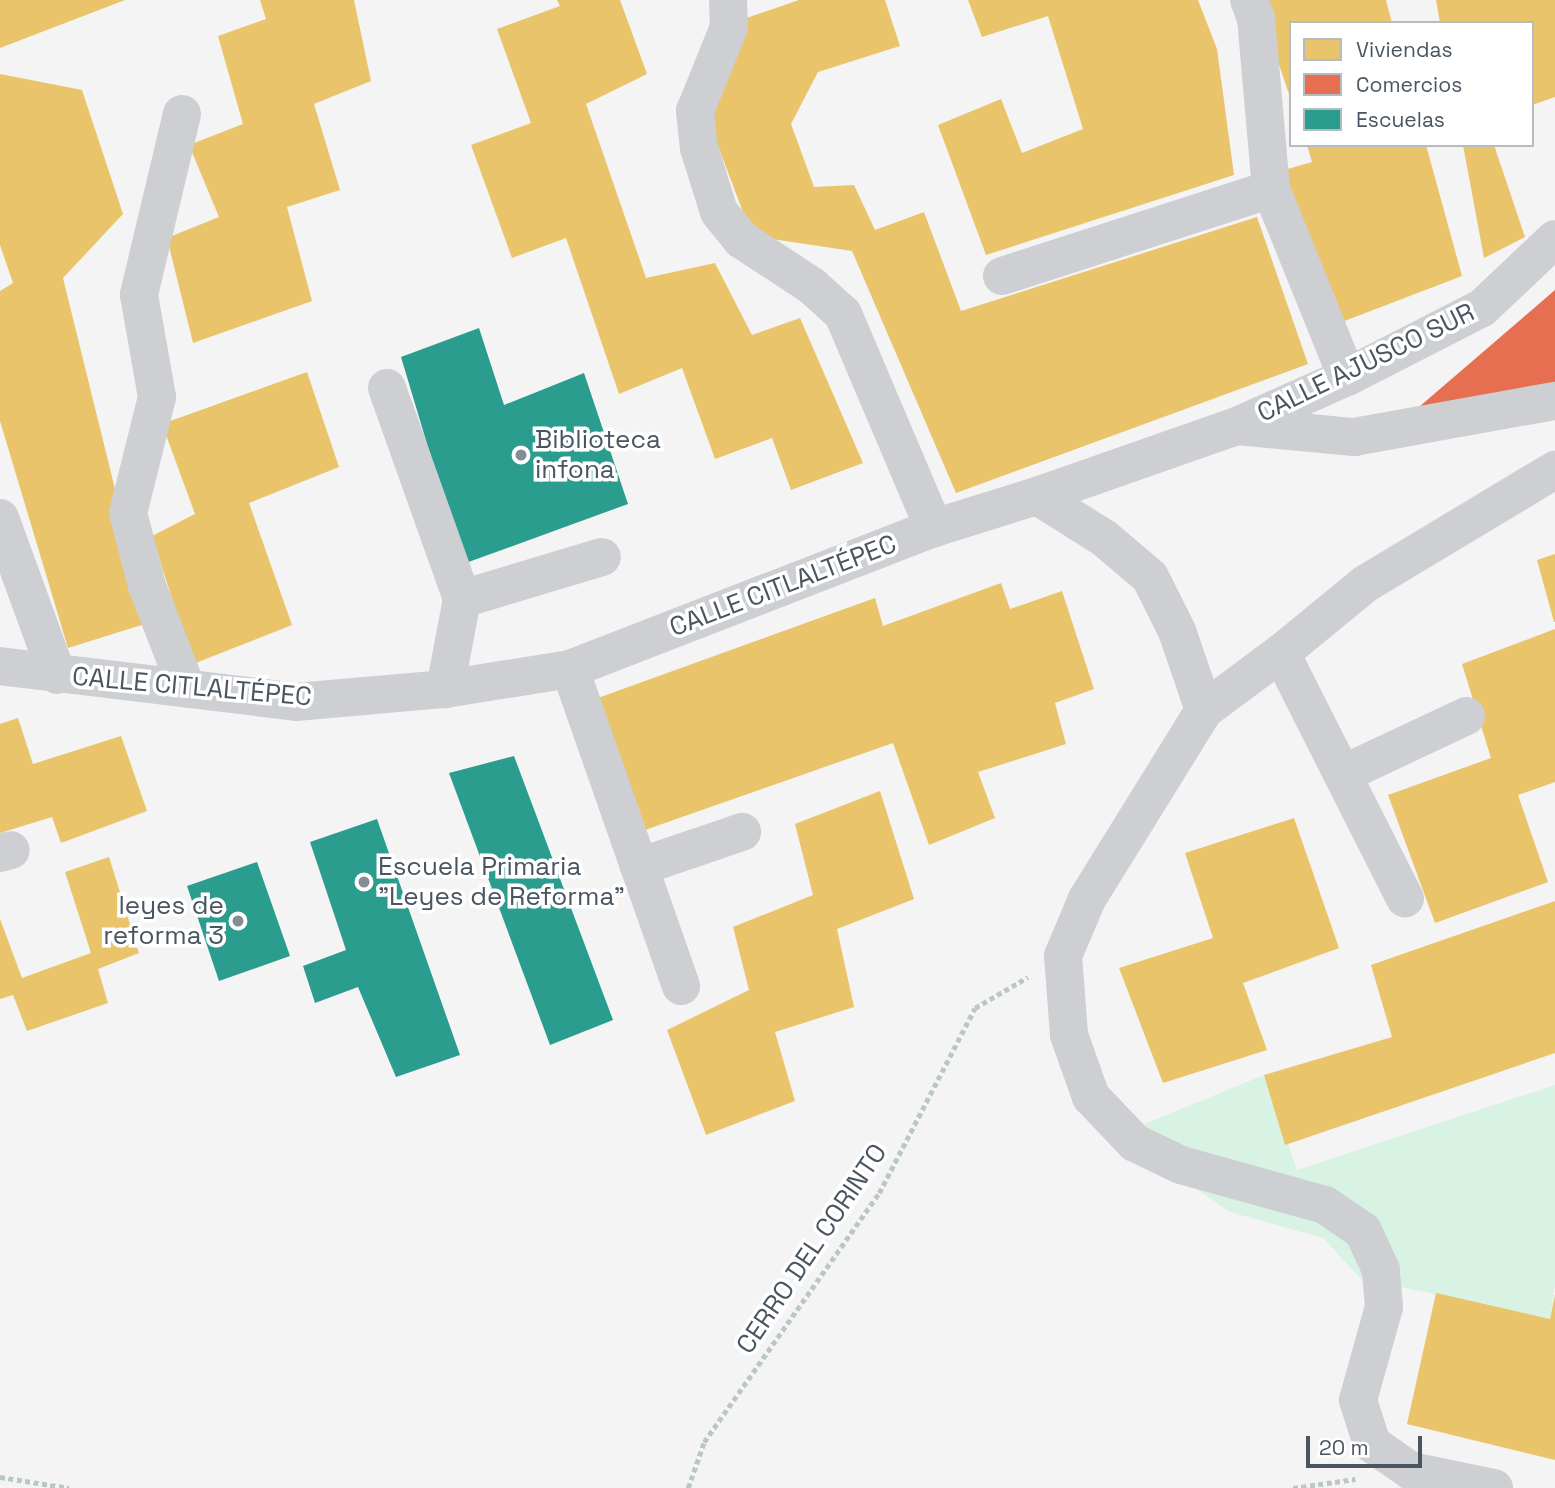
<!DOCTYPE html>
<meta charset="utf-8">
<style>
body{margin:0}
#map{position:relative;width:1555px;height:1488px;overflow:hidden;background:#f4f4f4;font-family:"Space Grotesk",sans-serif}
div>[style]{position:absolute}
.green>*{inset:0;background:#d8f3e3}
.homes>*{inset:0;background:#e9c46a}
.shops>*{inset:0;background:#e76f51}
.schools>*{inset:0;background:#2a9d8f}
.path>*{height:4.5px;margin-top:-2.25px;transform-origin:0;background:repeating-linear-gradient(90deg,#bbc7c4 0 5px,transparent 0 8.5px)}
.minor>*{height:38px;margin:-19px;padding:0 19px;transform-origin:19px;border-radius:19px;background:#cdcfd2}
.dots>*{width:19px;height:19px;translate:-50% -50%;box-sizing:border-box;border:4px solid #fff;border-radius:50%}
span{translate:-50% -50%;white-space:nowrap;text-align:center;line-height:1.15;-webkit-text-stroke:7px #fff;paint-order:stroke}
.street-label{font-size:26px;color:#495561}
.poi-label{font-size:26px;color:#495561}
.left{translate:0 -50%;text-align:left}
.right{translate:-100% -50%;text-align:right}
.legend{position:absolute;left:1289px;top:21px;width:245px;height:126px;box-sizing:border-box;background:#fff;border:2px solid #b6bbc0;margin:0;padding:9px 12px;list-style:none;font-size:21px;color:#495561}
.legend li{display:flex;align-items:center;gap:14px;height:35px}
.legend b{width:35px;border:2px solid #b6bbc0}
.scale{position:absolute;left:1306px;top:1436px;width:116px;height:32px;box-sizing:border-box;border:4px solid #495561;border-top:0;padding-left:9px;font-size:21px;line-height:24px;white-space:nowrap;color:#495561;-webkit-text-stroke:5px #fff;paint-order:stroke}
</style>
<div id="map">
<div class="green">
<i style="clip-path:polygon(1264px 1075px,1297px 1170px,1555px 1085px,1555px 1283px,1550px 1319px,1360px 1278px,1323px 1238px,1230px 1212px,1117px 1135px)"></i>
</div>
<div class="homes">
<i style="clip-path:polygon(0 0,125px 0,0 48px)"></i>
<i style="clip-path:polygon(260px 0,354px 0,371px 81px,314px 104px,340px 190px,287px 207px,312px 301px,193px 343px,167px 238px,219px 217px,189px 145px,243px 124px,218px 36px,266px 19px)"></i>
<i style="clip-path:polygon(557px 0,620px 0,647px 74px,586px 104px,646px 278px,715px 263px,752px 335px,800px 318px,863px 463px,791px 490px,772px 438px,715px 459px,682px 368px,619px 394px,566px 238px,512px 258px,471px 145px,531px 123px,497px 29px,560px 6px)"></i>
<i style="clip-path:polygon(799px 0,885px 0,900px 46px,818px 72px,791px 124px,814px 187px,854px 185px,875px 230px,924px 212px,961px 311px,1257px 217px,1308px 364px,956px 493px,852px 251px,752px 236px,709px 122px,735px 22px)"></i>
<i style="clip-path:polygon(968px 0,1198px 0,1217px 49px,1234px 175px,986px 255px,938px 125px,1001px 99px,1022px 153px,1083px 129px,1048px 16px,982px 37px)"></i>
<i style="clip-path:polygon(1257px 0,1386px 0,1392px 23px,1291px 23px,1290px 97px)"></i>
<i style="clip-path:polygon(1436px 0,1555px 0,1555px 97px,1532px 105px,1532px 23px,1440px 23px)"></i>
<i style="clip-path:polygon(0 74px,82px 90px,123px 214px,63px 278px,148px 623px,68px 648px,0 421px,0 291px,13px 283px,0 245px)"></i>
<i style="clip-path:polygon(1307px 145px,1426px 145px,1462px 276px,1334px 325px,1284px 170px,1312px 162px)"></i>
<i style="clip-path:polygon(1463px 145px,1494px 145px,1525px 237px,1484px 258px)"></i>
<i style="clip-path:polygon(307px 372px,339px 467px,249px 503px,292px 625px,193px 664px,152px 536px,195px 514px,162px 424px)"></i>
<i style="clip-path:polygon(1555px 554px,1555px 622px,1554px 622px,1537px 560px)"></i>
<i style="clip-path:polygon(1001px 583px,1010px 609px,1062px 591px,1094px 689px,1055px 703px,1066px 744px,978px 772px,995px 818px,929px 845px,893px 743px,645px 830px,598px 698px,875px 598px,883px 626px)"></i>
<i style="clip-path:polygon(1555px 629px,1555px 782px,1518px 795px,1548px 882px,1435px 923px,1388px 795px,1491px 758px,1462px 664px)"></i>
<i style="clip-path:polygon(18px 718px,33px 764px,121px 736px,147px 811px,61px 843px,52px 817px,0 833px,0 724px)"></i>
<i style="clip-path:polygon(880px 791px,914px 899px,837px 929px,854px 1007px,775px 1032px,795px 1101px,706px 1135px,667px 1030px,749px 990px,733px 927px,813px 895px,795px 824px)"></i>
<i style="clip-path:polygon(1294px 818px,1339px 948px,1243px 983px,1267px 1050px,1163px 1083px,1119px 968px,1213px 938px,1185px 853px)"></i>
<i style="clip-path:polygon(109px 857px,139px 953px,98px 969px,108px 1003px,27px 1031px,13px 995px,0 999px,0 919px,22px 978px,91px 953px,65px 872px)"></i>
<i style="clip-path:polygon(1555px 901px,1555px 1053px,1285px 1145px,1264px 1075px,1392px 1037px,1371px 965px)"></i>
<i style="clip-path:polygon(1436px 1293px,1550px 1319px,1555px 1294px,1555px 1460px,1407px 1424px)"></i>
</div>
<div class="shops">
<i style="clip-path:polygon(1555px 290px,1555px 389px,1419px 407px)"></i>
</div>
<div class="schools">
<i style="clip-path:polygon(479px 328px,504px 405px,584px 373px,628px 504px,463px 564px,401px 357px)"></i>
<i style="clip-path:polygon(514px 756px,613px 1020px,550px 1045px,449px 773px)"></i>
<i style="clip-path:polygon(377px 819px,460px 1055px,396px 1077px,358px 987px,315px 1003px,303px 966px,346px 950px,310px 842px)"></i>
<i style="clip-path:polygon(257px 862px,290px 956px,219px 981px,187px 886px)"></i>
</div>
<div class="path">
<i style="left:0;top:1477px;width:70px;rotate:9.1deg"></i>
<i style="left:688px;top:1488px;width:49px;rotate:-70.8deg"></i>
<i style="left:704px;top:1442px;width:304px;rotate:-54.9deg"></i>
<i style="left:879px;top:1193px;width:208px;rotate:-62.6deg"></i>
<i style="left:975px;top:1008px;width:61px;rotate:-30.3deg"></i>
<i style="left:1293px;top:1488px;width:63px;rotate:-8.3deg"></i>
</div>
<div class="minor">
<i style="left:728px;top:0;width:27px;rotate:88deg"></i>
<i style="left:729px;top:27px;width:91px;rotate:112deg"></i>
<i style="left:695px;top:111px;width:37px;rotate:84deg"></i>
<i style="left:699px;top:148px;width:67px;rotate:72.6deg"></i>
<i style="left:719px;top:212px;width:36px;rotate:51deg"></i>
<i style="left:742px;top:240px;width:84px;rotate:33.3deg"></i>
<i style="left:812px;top:286px;width:42px;rotate:42.1deg"></i>
<i style="left:843px;top:314px;width:233px;rotate:67deg"></i>
<i style="left:1249px;top:0;width:19px;rotate:69deg"></i>
<i style="left:1256px;top:18px;width:172px;rotate:85deg"></i>
<i style="left:1271px;top:189px;width:203px;rotate:68deg"></i>
<i style="left:182px;top:114px;width:186px;rotate:103.4deg"></i>
<i style="left:139px;top:295px;width:104px;rotate:80deg"></i>
<i style="left:157px;top:397px;width:120px;rotate:104deg"></i>
<i style="left:128px;top:513px;width:75px;rotate:75.4deg"></i>
<i style="left:147px;top:586px;width:110px;rotate:68.8deg"></i>
<i style="left:1002px;top:276px;width:283px;rotate:-17.9deg"></i>
<i style="left:387px;top:388px;width:224px;rotate:70.4deg"></i>
<i style="left:462px;top:599px;width:92px;rotate:100.7deg"></i>
<i style="left:1239px;top:425px;width:118px;rotate:-24deg"></i>
<i style="left:1347px;top:377px;width:152px;rotate:-27.1deg"></i>
<i style="left:1482px;top:308px;width:100px;rotate:-43.4deg"></i>
<i style="left:1037px;top:496px;width:79px;rotate:32.1deg"></i>
<i style="left:1104px;top:538px;width:60px;rotate:40.3deg"></i>
<i style="left:1150px;top:577px;width:60px;rotate:63.4deg"></i>
<i style="left:1177px;top:631px;width:83px;rotate:71.1deg"></i>
<i style="left:0;top:518px;width:167px;rotate:70deg"></i>
<i style="left:462px;top:599px;width:146px;rotate:-16.7deg"></i>
<i style="left:1281px;top:653px;width:275px;rotate:63.2deg"></i>
<i style="left:0;top:666px;width:298px;rotate:6.9deg"></i>
<i style="left:296px;top:702px;width:150px;rotate:-5deg"></i>
<i style="left:445px;top:689px;width:127px;rotate:-9.1deg"></i>
<i style="left:570px;top:669px;width:390px;rotate:-21.2deg"></i>
<i style="left:934px;top:528px;width:108px;rotate:-17.3deg"></i>
<i style="left:1037px;top:496px;width:212px;rotate:-19.3deg"></i>
<i style="left:1237px;top:426px;width:118px;rotate:5.4deg"></i>
<i style="left:1354px;top:437px;width:204px;rotate:-10.2deg"></i>
<i style="left:570px;top:669px;width:336px;rotate:70.7deg"></i>
<i style="left:1343px;top:774px;width:136px;rotate:-25.2deg"></i>
<i style="left:0;top:853px;width:11px;rotate:-15deg"></i>
<i style="left:639px;top:867px;width:109px;rotate:-18.8deg"></i>
<i style="left:1494px;top:1488px;width:85px;rotate:-168.4deg"></i>
<i style="left:1411px;top:1471px;width:47px;rotate:-145.3deg"></i>
<i style="left:1372px;top:1444px;width:46px;rotate:-107.7deg"></i>
<i style="left:1358px;top:1400px;width:97px;rotate:-74.4deg"></i>
<i style="left:1384px;top:1307px;width:37px;rotate:-95deg"></i>
<i style="left:1381px;top:1270px;width:43px;rotate:-114.8deg"></i>
<i style="left:1363px;top:1231px;width:46px;rotate:-145.6deg"></i>
<i style="left:1325px;top:1205px;width:149px;rotate:-164.5deg"></i>
<i style="left:1181px;top:1165px;width:51px;rotate:-154.4deg"></i>
<i style="left:1135px;top:1143px;width:64px;rotate:-133.7deg"></i>
<i style="left:1091px;top:1097px;width:66px;rotate:-109.5deg"></i>
<i style="left:1069px;top:1035px;width:79px;rotate:-94.3deg"></i>
<i style="left:1063px;top:956px;width:62px;rotate:-67.2deg"></i>
<i style="left:1087px;top:899px;width:222px;rotate:-58.2deg"></i>
<i style="left:1204px;top:710px;width:96px;rotate:-36.5deg"></i>
<i style="left:1281px;top:653px;width:109px;rotate:-39.4deg"></i>
<i style="left:1365px;top:584px;width:222px;rotate:-31deg"></i>
</div>
<div class="dots">
<i style="left:521px;top:455px;background:#858d94"></i>
<i style="left:364px;top:882px;background:#858d94"></i>
<i style="left:238px;top:921px;background:#858d94"></i>
</div>
<div class="street-label">
<span style="left:1366px;top:363px;rotate:-26deg">CALLE AJUSCO SUR</span>
<span style="left:783px;top:586px;rotate:-21deg">CALLE CITLALTÉPEC</span>
<span style="left:192px;top:687px;rotate:5deg">CALLE CITLALTÉPEC</span>
<span style="left:812px;top:1249px;rotate:-56deg">CERRO DEL CORINTO</span>
</div>
<div class="poi-label">
<span class="left" style="left:535px;top:455px">Biblioteca<br>infona</span>
<span class="left" style="left:378px;top:882px">Escuela Primaria<br>"Leyes de Reforma"</span>
<span class="right" style="left:224px;top:921px">leyes de<br>reforma 3</span>
</div>
<ul class="legend">
<li><b style="height:19px;background:#e9c46a"></b>Viviendas</li>
<li><b style="height:19px;background:#e76f51"></b>Comercios</li>
<li><b style="height:19px;background:#2a9d8f"></b>Escuelas</li>
</ul>
<div class="scale">20 m</div>
</div>
